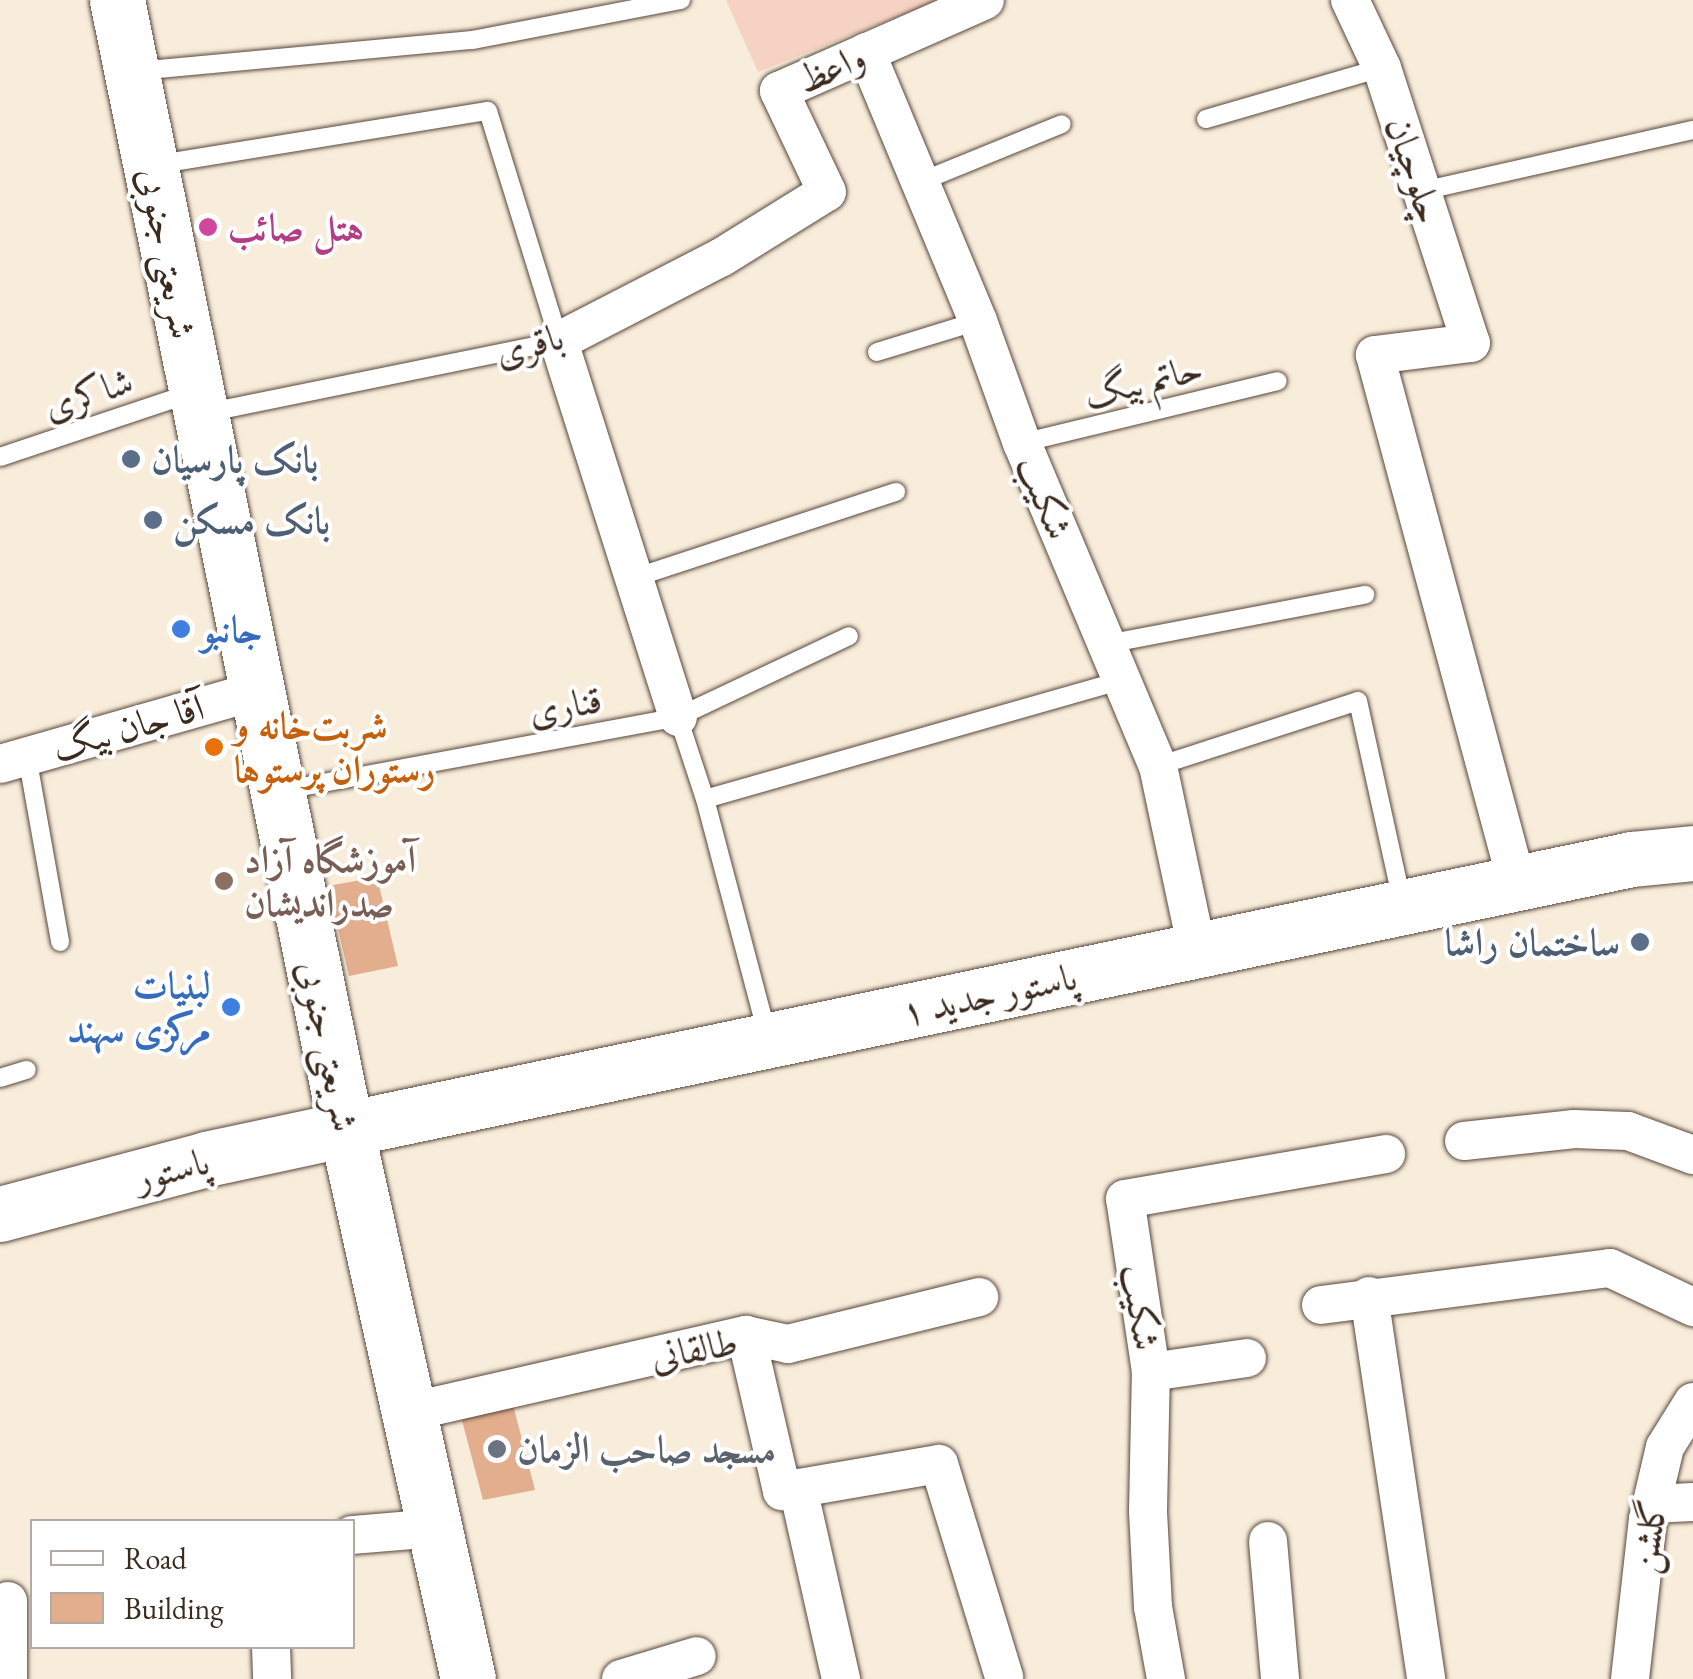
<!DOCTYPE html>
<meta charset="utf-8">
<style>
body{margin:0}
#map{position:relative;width:1693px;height:1679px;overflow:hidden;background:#f8ecdb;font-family:"EB Garamond",Amiri,serif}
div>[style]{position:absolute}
.built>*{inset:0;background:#f5d2c2}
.building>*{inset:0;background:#e2ae8d}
.roads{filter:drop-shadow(0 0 2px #57473a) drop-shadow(0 0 2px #57473a)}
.service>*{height:18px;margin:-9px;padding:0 9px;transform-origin:9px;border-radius:9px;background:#fff}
.minor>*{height:38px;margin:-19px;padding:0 19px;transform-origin:19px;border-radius:19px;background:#fff}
.primary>*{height:55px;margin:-27.5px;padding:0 27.5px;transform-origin:27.5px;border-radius:27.5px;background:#fff}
.dots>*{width:28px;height:28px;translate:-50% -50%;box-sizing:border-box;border:5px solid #fff;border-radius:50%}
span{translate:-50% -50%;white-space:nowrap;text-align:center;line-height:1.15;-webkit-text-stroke:8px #fff;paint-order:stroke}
.street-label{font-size:38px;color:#3b2a1e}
.hotel-label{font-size:38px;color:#b23c85;font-weight:700}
.left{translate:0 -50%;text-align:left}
.service-label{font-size:38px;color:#4e5e75;font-weight:700}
.right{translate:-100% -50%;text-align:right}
.shop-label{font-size:38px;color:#366cbe;font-weight:700}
.food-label{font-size:38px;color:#c56008;font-weight:700}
.education-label{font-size:38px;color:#785e54;font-weight:700}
.worship-label{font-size:38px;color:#5b616d;font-weight:700}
.legend{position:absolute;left:30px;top:1519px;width:325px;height:130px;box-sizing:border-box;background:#fff;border:2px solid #b1aaa5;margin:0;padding:12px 18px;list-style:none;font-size:30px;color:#3b2a1e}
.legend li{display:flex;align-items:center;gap:20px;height:50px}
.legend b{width:50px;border:2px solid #b1aaa5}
</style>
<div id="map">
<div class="built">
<i style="clip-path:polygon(726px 0,939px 0,758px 72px)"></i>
</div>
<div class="building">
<i style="clip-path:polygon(377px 877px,398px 966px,349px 976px,328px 886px)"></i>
<i style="clip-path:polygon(511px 1397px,535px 1490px,483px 1500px,459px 1409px)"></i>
</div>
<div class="roads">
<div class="service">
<i style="left:137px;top:71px;width:337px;rotate:-5.3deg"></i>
<i style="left:473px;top:40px;width:212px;rotate:-10.9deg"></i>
<i style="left:1206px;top:119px;width:183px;rotate:-16.2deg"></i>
<i style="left:154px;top:165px;width:338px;rotate:-9.2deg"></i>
<i style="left:488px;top:111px;width:241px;rotate:72.8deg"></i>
<i style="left:559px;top:341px;width:360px;rotate:168.5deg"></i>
<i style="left:920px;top:182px;width:153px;rotate:-22.2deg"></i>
<i style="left:1422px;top:191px;width:278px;rotate:-12.7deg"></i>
<i style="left:877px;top:352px;width:106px;rotate:-17.1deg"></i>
<i style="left:1022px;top:443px;width:263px;rotate:-13.6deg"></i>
<i style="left:0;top:457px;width:201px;rotate:-18.5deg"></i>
<i style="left:634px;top:578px;width:276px;rotate:-18.2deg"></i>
<i style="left:1107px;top:644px;width:263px;rotate:-10.8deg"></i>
<i style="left:678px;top:717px;width:86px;rotate:71.8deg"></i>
<i style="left:705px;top:799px;width:243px;rotate:75.2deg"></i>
<i style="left:27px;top:756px;width:189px;rotate:79.9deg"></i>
<i style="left:1158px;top:766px;width:210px;rotate:-18deg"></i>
<i style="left:1358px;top:701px;width:205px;rotate:77.6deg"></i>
<i style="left:285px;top:790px;width:400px;rotate:-10.5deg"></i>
<i style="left:678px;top:717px;width:189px;rotate:-25.3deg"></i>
<i style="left:705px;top:799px;width:434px;rotate:-15.9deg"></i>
<i style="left:0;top:1078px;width:28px;rotate:-17deg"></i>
</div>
<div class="minor">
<i style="left:1350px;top:0;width:75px;rotate:64.8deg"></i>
<i style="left:1382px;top:68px;width:289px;rotate:72.1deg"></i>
<i style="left:1471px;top:343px;width:97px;rotate:172.9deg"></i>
<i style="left:1375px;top:355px;width:547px;rotate:74.95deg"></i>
<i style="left:866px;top:52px;width:291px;rotate:67.4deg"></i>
<i style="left:978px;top:321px;width:130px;rotate:70.2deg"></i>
<i style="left:1022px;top:443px;width:350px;rotate:67.2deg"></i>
<i style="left:1158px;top:766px;width:188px;rotate:78deg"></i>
<i style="left:678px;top:717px;width:394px;rotate:-107.6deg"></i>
<i style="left:559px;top:341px;width:183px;rotate:-27.3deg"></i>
<i style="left:722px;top:257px;width:123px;rotate:-31.8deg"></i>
<i style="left:827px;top:192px;width:112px;rotate:-115.4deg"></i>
<i style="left:779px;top:91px;width:225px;rotate:-23.8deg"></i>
<i style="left:0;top:764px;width:267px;rotate:-15.9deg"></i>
<i style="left:1464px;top:1141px;width:111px;rotate:-6.2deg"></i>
<i style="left:1574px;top:1129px;width:54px;rotate:2.1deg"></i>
<i style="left:1628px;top:1131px;width:69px;rotate:20.3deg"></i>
<i style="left:1369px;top:1296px;width:387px;rotate:81.5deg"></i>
<i style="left:1321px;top:1305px;width:291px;rotate:-7.3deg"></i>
<i style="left:1610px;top:1268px;width:92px;rotate:25.2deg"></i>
<i style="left:746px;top:1335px;width:160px;rotate:77deg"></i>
<i style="left:782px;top:1491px;width:159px;rotate:-9.8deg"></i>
<i style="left:939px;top:1464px;width:223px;rotate:73deg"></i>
<i style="left:1151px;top:1372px;width:97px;rotate:-8.3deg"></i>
<i style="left:409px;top:1412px;width:346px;rotate:-12.9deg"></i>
<i style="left:746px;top:1335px;width:43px;rotate:12.1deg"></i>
<i style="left:788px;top:1344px;width:197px;rotate:-13.8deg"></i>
<i style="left:798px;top:1488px;width:196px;rotate:77.3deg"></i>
<i style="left:1651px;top:1504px;width:42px;rotate:-2.7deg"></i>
<i style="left:352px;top:1535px;width:83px;rotate:-4.8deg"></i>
<i style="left:1268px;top:1541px;width:139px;rotate:85deg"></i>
<i style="left:8px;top:1601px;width:78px;rotate:90deg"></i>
<i style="left:271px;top:1646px;width:33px;rotate:88deg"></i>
<i style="left:621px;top:1679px;width:79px;rotate:-16.8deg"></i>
<i style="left:1166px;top:1679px;width:73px;rotate:-100.2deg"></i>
<i style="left:1153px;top:1607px;width:96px;rotate:-93deg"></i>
<i style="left:1148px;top:1511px;width:139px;rotate:-88.8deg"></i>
<i style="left:1151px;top:1372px;width:175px;rotate:-98.5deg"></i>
<i style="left:1125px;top:1199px;width:265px;rotate:-9.8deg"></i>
<i style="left:1630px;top:1679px;width:161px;rotate:-83.6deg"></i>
<i style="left:1648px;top:1519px;width:74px;rotate:-76.7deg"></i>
<i style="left:1665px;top:1447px;width:53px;rotate:-58.1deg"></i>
</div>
<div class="primary">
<i style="left:117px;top:0;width:1152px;rotate:78.53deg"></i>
<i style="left:346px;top:1129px;width:563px;rotate:77.49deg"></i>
<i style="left:0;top:1214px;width:213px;rotate:-14.9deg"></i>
<i style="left:206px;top:1159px;width:143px;rotate:-12.1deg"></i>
<i style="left:346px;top:1129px;width:1314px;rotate:-11.86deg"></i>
<i style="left:1632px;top:859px;width:61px;rotate:-5.6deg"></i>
</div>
</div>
<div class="dots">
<i style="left:208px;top:227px;background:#d1479c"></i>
<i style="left:131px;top:459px;background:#5c6f8a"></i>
<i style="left:153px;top:520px;background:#5c6f8a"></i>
<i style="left:181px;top:629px;background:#3f7fe0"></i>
<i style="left:214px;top:747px;background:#e8710a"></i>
<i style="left:224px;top:881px;background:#8d6e63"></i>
<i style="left:1640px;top:942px;background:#5c6f8a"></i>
<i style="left:231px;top:1007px;background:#3f7fe0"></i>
<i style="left:497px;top:1449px;background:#6b7280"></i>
</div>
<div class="street-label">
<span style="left:831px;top:68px;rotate:-24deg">واعظ</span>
<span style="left:1415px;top:170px;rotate:72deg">چلوچیان</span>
<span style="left:168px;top:253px;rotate:79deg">شریعتی جنوبی</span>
<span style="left:529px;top:344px;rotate:-15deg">باقری</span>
<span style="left:1143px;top:381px;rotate:-14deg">حاتم بیگ</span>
<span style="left:88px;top:393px;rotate:-18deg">شاکری</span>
<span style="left:1045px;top:497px;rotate:67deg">شکیب</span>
<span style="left:565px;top:705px;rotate:-10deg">قناری</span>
<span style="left:128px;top:727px;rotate:-16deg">آقا جان بیگ</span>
<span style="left:989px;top:994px;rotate:-12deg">پاستور جدید ۱</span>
<span style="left:329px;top:1046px;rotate:78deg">شریعتی جنوبی</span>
<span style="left:172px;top:1169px;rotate:-14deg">پاستور</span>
<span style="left:1141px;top:1307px;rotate:81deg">شکیب</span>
<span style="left:694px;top:1349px;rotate:-11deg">طالقانی</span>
<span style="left:1648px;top:1536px;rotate:-81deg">گلشن</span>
</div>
<div class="hotel-label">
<span class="left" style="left:228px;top:227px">هتل صائب</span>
</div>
<div class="service-label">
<span class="left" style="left:151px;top:459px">بانک پارسیان</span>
<span class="left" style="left:173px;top:520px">بانک مسکن</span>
<span class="right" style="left:1620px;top:942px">ساختمان راشا</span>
</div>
<div class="shop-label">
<span class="left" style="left:201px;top:629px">جانبو</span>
<span class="right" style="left:211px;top:1007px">لبنیات<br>مرکزی سهند</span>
</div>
<div class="food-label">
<span class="left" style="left:234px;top:747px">شربت‌خانه و<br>رستوران پرستوها</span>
</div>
<div class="education-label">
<span class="left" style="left:244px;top:881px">آموزشگاه آزاد<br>صدراندیشان</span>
</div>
<div class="worship-label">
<span class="left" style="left:517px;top:1449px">مسجد صاحب الزمان</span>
</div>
<ul class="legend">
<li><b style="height:12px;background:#fff"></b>Road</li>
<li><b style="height:28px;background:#e2ae8d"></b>Building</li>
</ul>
</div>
